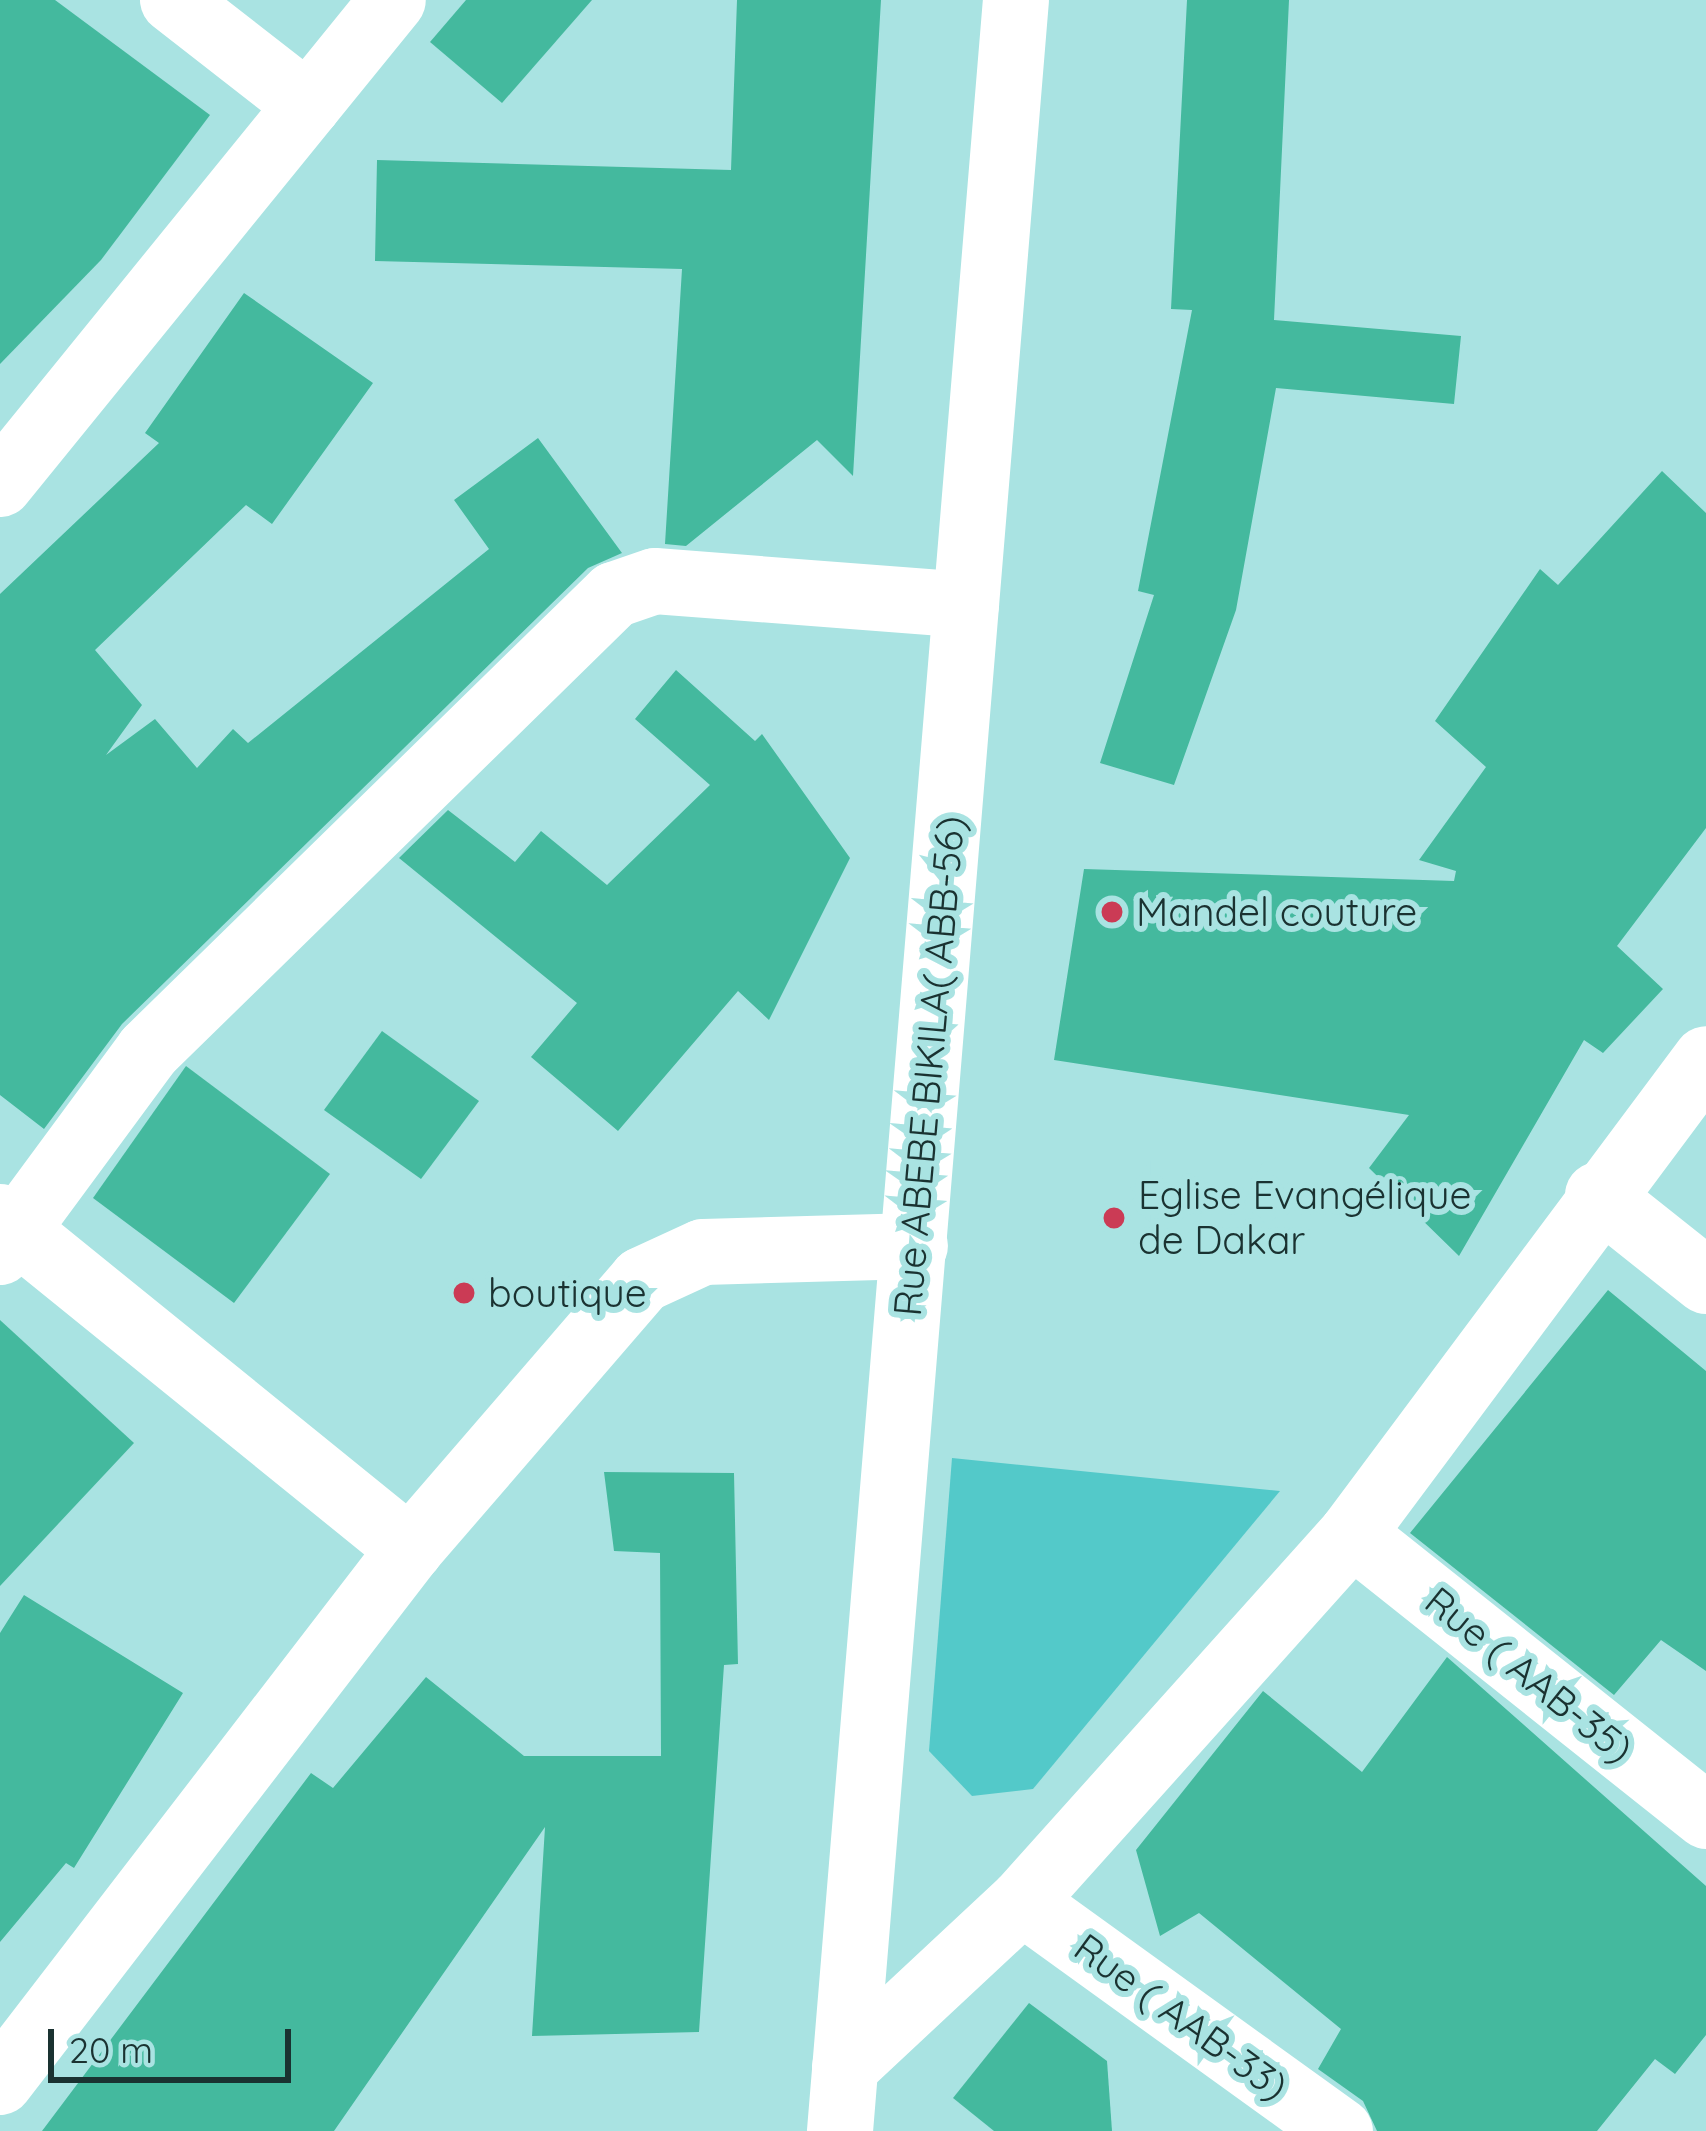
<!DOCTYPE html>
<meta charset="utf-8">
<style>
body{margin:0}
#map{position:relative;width:1706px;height:2131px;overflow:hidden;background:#a9e3e2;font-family:Quicksand,sans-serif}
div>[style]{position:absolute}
.green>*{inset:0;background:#53c9c9}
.building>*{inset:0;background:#44b99e}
.street>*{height:66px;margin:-33px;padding:0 33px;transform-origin:33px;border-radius:33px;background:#fff}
.dots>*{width:33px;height:33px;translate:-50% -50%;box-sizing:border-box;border:6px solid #a9e3e2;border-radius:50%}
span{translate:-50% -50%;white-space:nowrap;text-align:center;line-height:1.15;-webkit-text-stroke:12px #a9e3e2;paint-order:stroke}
.poi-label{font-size:39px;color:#1a3231}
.left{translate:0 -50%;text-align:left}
.street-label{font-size:39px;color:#1a3231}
.scale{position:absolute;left:48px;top:2029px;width:243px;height:54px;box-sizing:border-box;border:6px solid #1a3231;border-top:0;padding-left:15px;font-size:36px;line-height:42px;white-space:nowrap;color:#1a3231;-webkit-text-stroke:9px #a9e3e2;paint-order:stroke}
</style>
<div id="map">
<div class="green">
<i style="clip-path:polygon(952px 1458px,1280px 1491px,1033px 1789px,972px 1796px,929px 1751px)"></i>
</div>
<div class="building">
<i style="clip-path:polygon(0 0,55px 0,210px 115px,101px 260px,0 364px)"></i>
<i style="clip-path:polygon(466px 0,592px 0,502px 103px,430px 42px)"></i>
<i style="clip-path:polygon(737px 0,881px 0,853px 476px,817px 440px,686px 546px,665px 544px,682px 269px,375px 261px,377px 160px,731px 170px)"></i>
<i style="clip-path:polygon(1187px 0,1289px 0,1274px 320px,1461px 336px,1454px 404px,1276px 388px,1236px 610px,1174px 785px,1100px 763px,1154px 595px,1138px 591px,1192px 310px,1171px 309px)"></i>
<i style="clip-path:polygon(244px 293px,373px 383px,272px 524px,246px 505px,95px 650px,142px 705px,106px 755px,155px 719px,197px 768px,233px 729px,248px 743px,489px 549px,454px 500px,538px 438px,622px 553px,588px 568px,122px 1024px,44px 1129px,0 1095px,0 594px,159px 443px,145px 433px)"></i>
<i style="clip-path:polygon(1662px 471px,1706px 513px,1706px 828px,1617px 946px,1663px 989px,1603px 1053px,1584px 1040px,1459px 1256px,1369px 1168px,1409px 1115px,1054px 1060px,1084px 869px,1454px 881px,1456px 871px,1419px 860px,1486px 767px,1435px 721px,1540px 569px,1558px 585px)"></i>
<i style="clip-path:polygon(676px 670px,755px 741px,762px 734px,850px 858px,769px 1020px,738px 991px,618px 1131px,531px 1057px,577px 1003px,399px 858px,448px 810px,515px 862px,541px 831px,607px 885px,710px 785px,635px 719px)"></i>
<i style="clip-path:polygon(382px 1031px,479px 1101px,421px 1179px,324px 1110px)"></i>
<i style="clip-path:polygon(186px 1066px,330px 1174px,234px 1303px,93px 1198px)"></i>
<i style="clip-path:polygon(1608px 1290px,1706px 1371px,1706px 1671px,1661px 1640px,1614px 1695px,1410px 1533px)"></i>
<i style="clip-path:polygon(0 1320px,134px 1443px,0 1586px)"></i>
<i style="clip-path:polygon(604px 1472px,734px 1473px,738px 1664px,724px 1665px,699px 2032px,532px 2036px,545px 1827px,334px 2131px,42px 2131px,311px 1773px,333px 1788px,426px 1677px,524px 1756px,661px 1756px,660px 1553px,614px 1551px)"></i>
<i style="clip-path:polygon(24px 1595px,183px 1693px,74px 1868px,66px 1863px,0 1942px,0 1633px)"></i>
<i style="clip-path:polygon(1447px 1657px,1706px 1886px,1706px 2035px,1675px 2074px,1655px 2059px,1597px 2131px,1377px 2131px,1363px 2101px,1318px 2069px,1341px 2029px,1199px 1913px,1160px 1936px,1136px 1850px,1263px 1691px,1362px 1772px)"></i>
<i style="clip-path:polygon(1029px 2003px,1107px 2061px,1112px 2131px,994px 2131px,953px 2098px)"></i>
</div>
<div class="street">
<i style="left:173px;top:0;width:171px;rotate:37.9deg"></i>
<i style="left:0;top:484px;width:623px;rotate:-50.92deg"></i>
<i style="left:1598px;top:1195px;width:138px;rotate:38.5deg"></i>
<i style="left:0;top:1217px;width:528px;rotate:39deg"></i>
<i style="left:0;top:1252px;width:250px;rotate:-53.6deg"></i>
<i style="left:148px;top:1051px;width:652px;rotate:-44.38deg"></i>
<i style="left:614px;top:595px;width:43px;rotate:-18.9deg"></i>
<i style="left:655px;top:581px;width:312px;rotate:4.4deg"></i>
<i style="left:1352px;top:1534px;width:453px;rotate:38.5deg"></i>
<i style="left:1022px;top:1902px;width:392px;rotate:35.8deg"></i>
<i style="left:845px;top:2067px;width:242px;rotate:-43deg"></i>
<i style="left:1022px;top:1902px;width:494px;rotate:-48.1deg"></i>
<i style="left:1352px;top:1534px;width:592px;rotate:-53.3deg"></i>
<i style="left:0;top:2082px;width:672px;rotate:-52.43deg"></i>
<i style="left:410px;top:1549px;width:355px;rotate:-49.2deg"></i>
<i style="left:642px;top:1280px;width:67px;rotate:-24.7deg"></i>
<i style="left:703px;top:1252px;width:212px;rotate:-1.6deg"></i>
<i style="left:840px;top:2131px;width:2138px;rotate:-85.28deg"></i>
</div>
<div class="dots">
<i style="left:1112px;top:912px;background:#cb3b55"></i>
<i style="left:1114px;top:1218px;background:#cb3b55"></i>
<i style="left:464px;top:1293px;background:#cb3b55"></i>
</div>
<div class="poi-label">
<span class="left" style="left:1136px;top:912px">Mandel couture</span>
<span class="left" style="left:1138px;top:1218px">Eglise Evangélique<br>de Dakar</span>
<span class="left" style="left:488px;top:1293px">boutique</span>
</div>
<div class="street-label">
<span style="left:929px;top:1066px;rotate:-85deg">Rue ABEBE BIKILA( ABB-56)</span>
<span style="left:1529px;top:1675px;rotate:39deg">Rue ( AAB-35)</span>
<span style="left:1181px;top:2017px;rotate:36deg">Rue ( AAB-33)</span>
</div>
<div class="scale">20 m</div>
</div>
